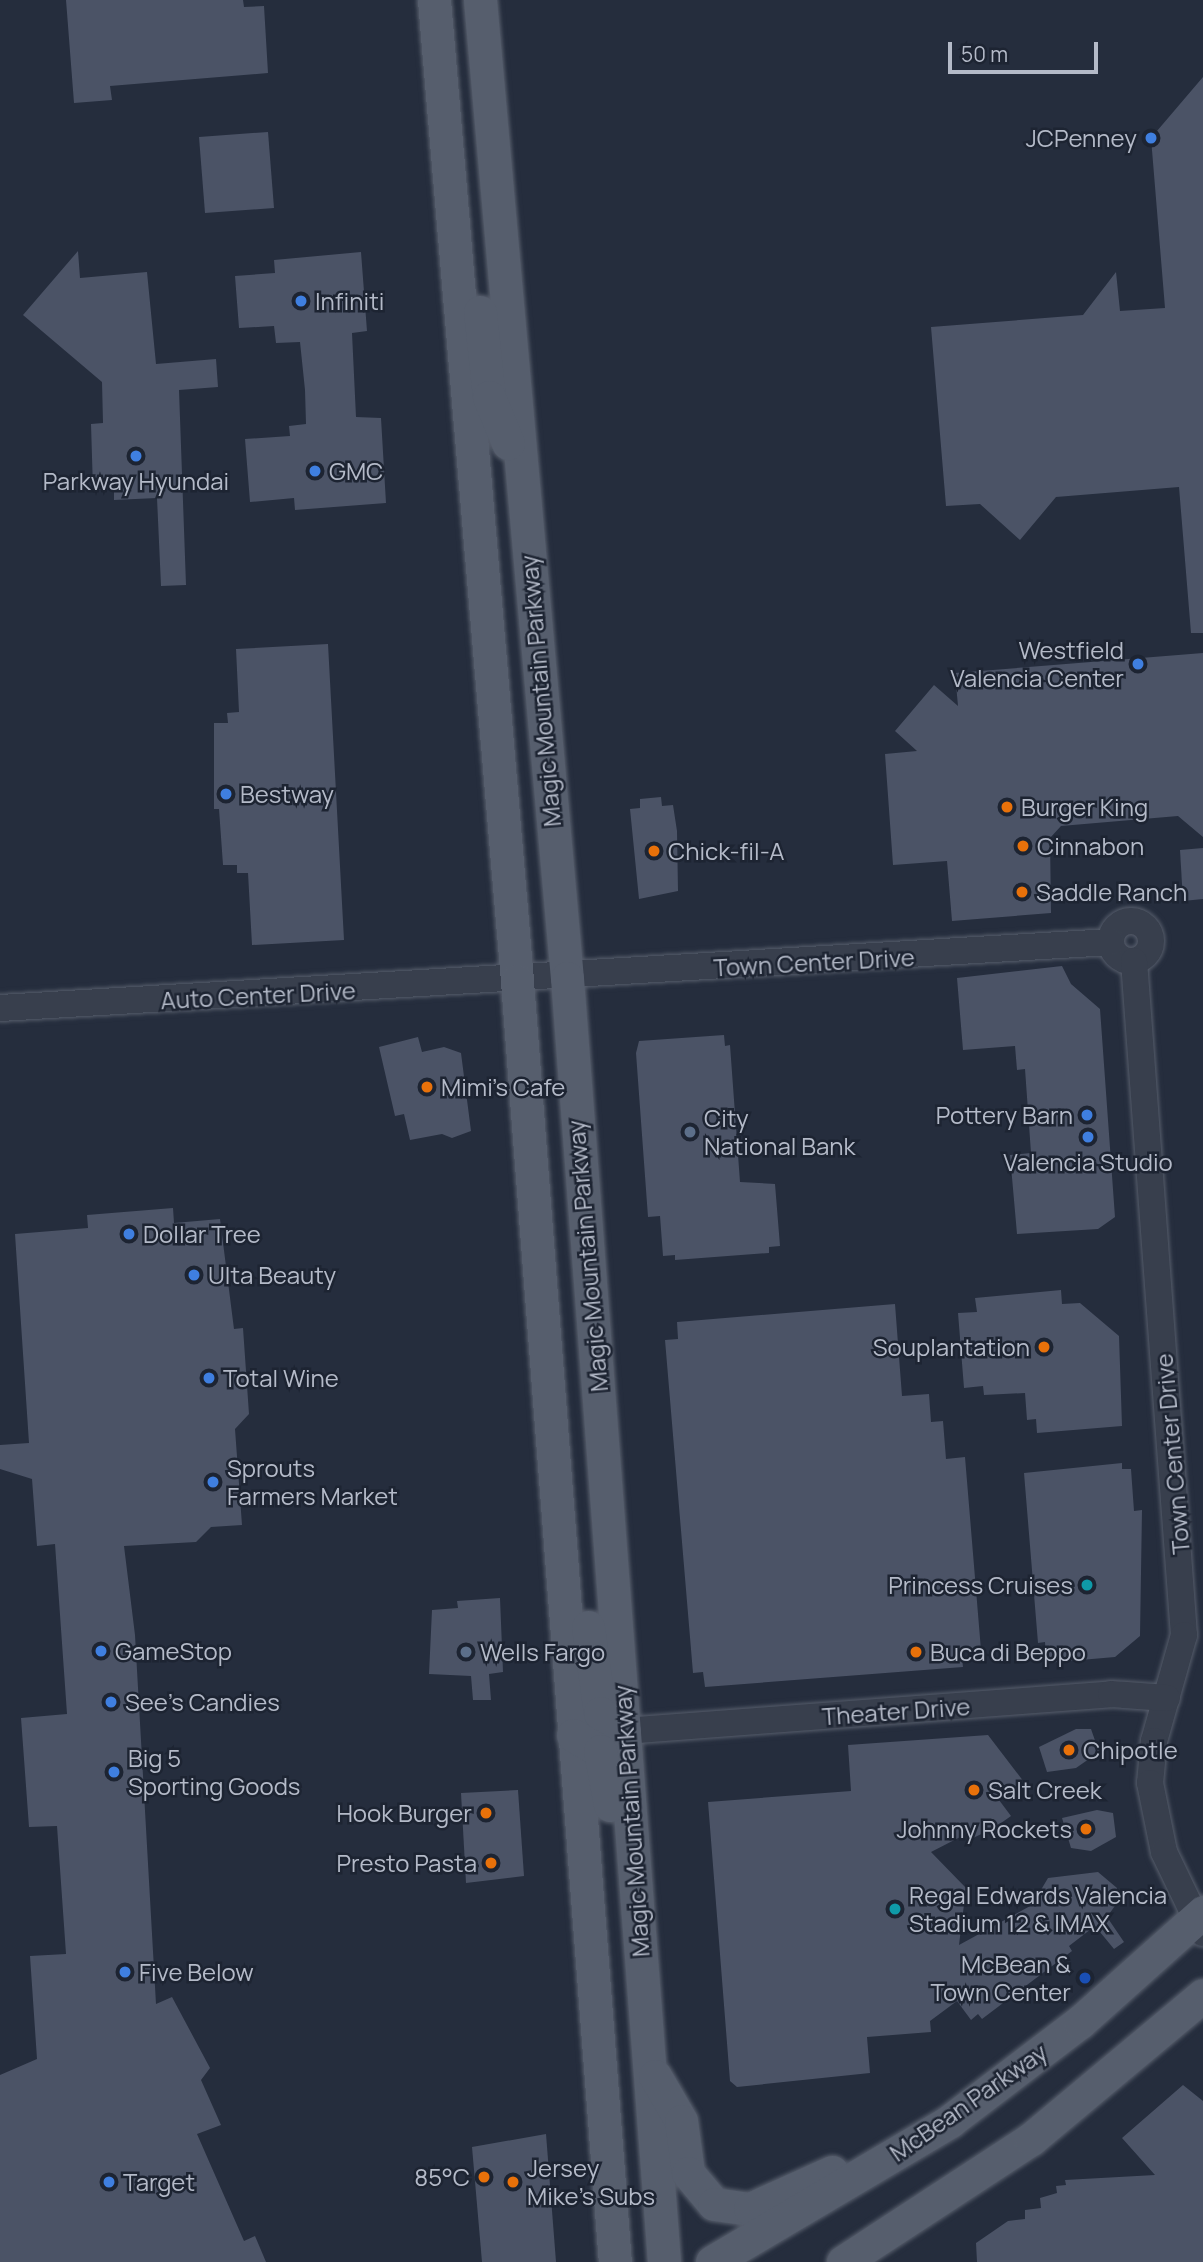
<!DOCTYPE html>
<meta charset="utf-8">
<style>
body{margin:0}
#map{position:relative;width:1203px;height:2262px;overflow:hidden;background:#252d3d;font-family:Manrope,sans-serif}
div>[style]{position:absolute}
.building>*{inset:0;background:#4b5366}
.roads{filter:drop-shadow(0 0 2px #565d6b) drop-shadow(0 0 2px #565d6b)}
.minor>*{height:26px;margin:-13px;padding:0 13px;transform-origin:13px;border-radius:13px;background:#383f4d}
.minor>.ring{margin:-13px;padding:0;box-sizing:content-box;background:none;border:26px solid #383f4d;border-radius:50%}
.major>*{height:33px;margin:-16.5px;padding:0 16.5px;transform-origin:16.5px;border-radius:16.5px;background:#565e6d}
.dots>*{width:19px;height:19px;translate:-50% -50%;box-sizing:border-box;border:4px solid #1d2432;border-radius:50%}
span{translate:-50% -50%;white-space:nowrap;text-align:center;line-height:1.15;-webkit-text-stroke:5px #1d2432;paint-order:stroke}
.poi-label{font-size:24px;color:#b4bac8}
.right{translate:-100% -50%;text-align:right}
.left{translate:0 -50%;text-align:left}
.street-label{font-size:24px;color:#b4bac8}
.scale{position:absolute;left:948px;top:42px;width:150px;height:32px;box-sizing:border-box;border:4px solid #b4bac8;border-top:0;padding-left:9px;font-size:21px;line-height:24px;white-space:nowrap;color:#b4bac8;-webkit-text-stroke:5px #1d2432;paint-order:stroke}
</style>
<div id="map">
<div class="building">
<i style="clip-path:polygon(66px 0,243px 0,244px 7px,264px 6px,268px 73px,110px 86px,112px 100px,74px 103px)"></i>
<i style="clip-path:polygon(1203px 77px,1203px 633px,1191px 633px,1179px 487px,1056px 497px,1020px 540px,980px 504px,946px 506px,931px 327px,1083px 315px,1116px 272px,1120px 311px,1165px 308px,1151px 138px)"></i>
<i style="clip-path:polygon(268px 132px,274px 208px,205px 213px,199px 137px)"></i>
<i style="clip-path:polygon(78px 251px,80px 278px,147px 272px,156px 364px,216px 359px,218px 387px,179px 390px,186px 585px,161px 586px,157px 498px,114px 500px,114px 489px,93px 490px,91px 424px,103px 423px,102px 382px,23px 315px)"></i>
<i style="clip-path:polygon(361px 252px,367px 331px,352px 333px,356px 417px,381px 418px,386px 503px,295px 510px,294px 498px,250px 502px,245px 439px,290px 436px,289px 426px,306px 424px,305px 390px,300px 342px,276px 343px,274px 326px,239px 328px,235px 276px,275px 273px,274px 260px)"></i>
<i style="clip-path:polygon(328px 644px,344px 940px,252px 945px,248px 873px,237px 873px,237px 865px,223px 865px,219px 809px,214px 809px,214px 723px,228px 723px,227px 713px,239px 712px,236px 649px)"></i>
<i style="clip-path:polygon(1203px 653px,1203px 837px,1178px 816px,1061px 826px,1050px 838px,1051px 913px,952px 921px,947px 861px,893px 865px,885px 754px,917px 751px,895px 731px,934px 685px,958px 706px,955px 673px)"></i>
<i style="clip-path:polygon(661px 797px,662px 806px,673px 805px,677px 831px,678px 891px,639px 899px,630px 809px,640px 808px,640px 799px)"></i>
<i style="clip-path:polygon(1203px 848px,1203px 899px,1183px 901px,1180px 850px)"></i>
<i style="clip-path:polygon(1062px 966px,1071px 984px,1100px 1009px,1115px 1217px,1098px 1229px,1017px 1234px,1010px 1155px,1031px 1153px,1025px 1069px,1017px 1070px,1015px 1046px,963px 1050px,957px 978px)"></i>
<i style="clip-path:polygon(724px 1035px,725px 1046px,730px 1045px,740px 1182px,775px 1184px,780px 1246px,769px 1247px,769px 1253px,675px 1260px,675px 1255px,663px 1256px,660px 1216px,648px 1217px,636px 1053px,639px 1041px)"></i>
<i style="clip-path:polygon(418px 1037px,422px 1052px,444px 1047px,461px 1053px,471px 1131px,452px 1138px,442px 1134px,410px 1140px,404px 1114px,395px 1116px,379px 1047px)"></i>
<i style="clip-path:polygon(173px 1208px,174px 1223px,220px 1219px,234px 1329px,243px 1328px,249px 1414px,235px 1429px,242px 1525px,211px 1527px,196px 1542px,124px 1546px,135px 1635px,156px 2004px,172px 1997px,210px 2068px,201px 2080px,221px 2125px,197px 2134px,244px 2241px,255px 2236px,266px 2262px,0 2262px,0 2075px,37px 2059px,30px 1956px,66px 1954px,57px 1826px,29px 1827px,21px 1718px,67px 1714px,55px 1544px,37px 1546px,32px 1479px,0 1469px,0 1445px,29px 1443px,15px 1234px,88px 1228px,87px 1215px)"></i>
<i style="clip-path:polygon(1061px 1290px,1062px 1304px,1080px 1303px,1119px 1336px,1122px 1426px,1037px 1433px,1036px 1419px,1027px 1420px,1025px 1393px,984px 1395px,983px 1386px,964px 1388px,958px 1313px,977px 1312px,975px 1298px)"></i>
<i style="clip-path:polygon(895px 1304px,902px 1396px,929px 1394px,931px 1422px,943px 1421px,946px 1459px,965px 1457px,981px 1650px,961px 1651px,963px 1667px,705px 1687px,703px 1672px,693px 1673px,665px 1340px,678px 1339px,677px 1322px)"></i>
<i style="clip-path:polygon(1122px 1463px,1122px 1469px,1131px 1469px,1134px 1511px,1142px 1510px,1140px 1636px,1115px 1657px,1046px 1663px,1045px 1642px,1038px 1643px,1024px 1473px)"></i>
<i style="clip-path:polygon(500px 1598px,503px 1672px,489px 1674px,491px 1700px,473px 1700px,471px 1676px,429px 1674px,432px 1610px,458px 1608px,457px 1601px)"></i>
<i style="clip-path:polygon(1076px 1729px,1091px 1729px,1099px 1752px,1076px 1768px,1047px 1772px,1039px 1747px)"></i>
<i style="clip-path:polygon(988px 1735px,1024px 1782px,999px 1800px,1011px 1816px,994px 1828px,973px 1838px,970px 1832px,931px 1852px,966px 1888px,959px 1945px,1032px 1905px,1048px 1878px,1098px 1872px,1117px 1888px,1117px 1903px,1107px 1917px,1124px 1942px,1114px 1949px,1095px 1926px,1069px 1946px,1072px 1951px,982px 2019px,978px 2014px,971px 2020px,957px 2001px,930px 2021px,931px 2032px,867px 2037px,870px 2073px,737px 2087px,730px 2081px,708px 1802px,851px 1791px,848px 1745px)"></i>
<i style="clip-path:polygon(518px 1790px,524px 1876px,466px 1883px,461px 1793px)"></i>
<i style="clip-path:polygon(1097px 1810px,1113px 1813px,1116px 1837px,1091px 1851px,1071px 1848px,1062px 1818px)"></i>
<i style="clip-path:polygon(1183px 2085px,1203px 2101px,1203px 2262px,977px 2262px,976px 2243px,1008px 2221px,1025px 2219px,1025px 2210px,1041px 2208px,1040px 2198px,1057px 2193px,1056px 2186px,1066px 2185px,1065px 2180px,1155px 2175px,1122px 2138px)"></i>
<i style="clip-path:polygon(546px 2134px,556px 2262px,482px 2262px,472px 2147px)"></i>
</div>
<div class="roads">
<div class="minor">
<i class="ring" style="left:1111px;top:921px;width:14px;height:14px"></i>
<i style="left:1134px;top:961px;width:676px;rotate:85.76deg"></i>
<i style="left:1184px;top:1635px;width:110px;rotate:105.8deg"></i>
<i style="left:1154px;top:1741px;width:42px;rotate:95.4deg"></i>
<i style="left:1150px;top:1783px;width:70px;rotate:78.5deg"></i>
<i style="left:1164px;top:1852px;width:90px;rotate:64.3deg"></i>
<i style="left:0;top:1008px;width:1113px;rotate:-3.4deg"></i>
<i style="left:624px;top:1731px;width:488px;rotate:-4.3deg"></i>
<i style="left:1111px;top:1694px;width:56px;rotate:4.1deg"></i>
</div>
<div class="major">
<i style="left:434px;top:0;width:985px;rotate:85.16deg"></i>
<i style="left:517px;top:981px;width:1285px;rotate:85.63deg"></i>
<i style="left:480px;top:0;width:982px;rotate:84.92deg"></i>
<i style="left:567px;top:978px;width:1288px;rotate:85.68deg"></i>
<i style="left:480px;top:312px;width:85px;rotate:84deg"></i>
<i style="left:489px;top:397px;width:50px;rotate:67.6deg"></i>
<i style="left:588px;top:1627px;width:87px;rotate:82.1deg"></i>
<i style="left:600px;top:1713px;width:30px;rotate:37deg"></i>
<i style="left:573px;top:1735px;width:31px;rotate:31deg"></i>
<i style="left:600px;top:1751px;width:55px;rotate:79.5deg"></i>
<i style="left:655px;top:2076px;width:52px;rotate:60deg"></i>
<i style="left:681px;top:2121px;width:52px;rotate:82.3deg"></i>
<i style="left:688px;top:2173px;width:40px;rotate:50deg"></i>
<i style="left:714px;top:2204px;width:36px;rotate:8deg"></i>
<i style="left:750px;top:2209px;width:90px;rotate:-24.3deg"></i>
<i style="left:712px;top:2262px;width:277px;rotate:-30.6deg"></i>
<i style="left:950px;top:2121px;width:163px;rotate:-37.3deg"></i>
<i style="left:1080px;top:2022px;width:165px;rotate:-41.8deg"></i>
<i style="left:843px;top:2262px;width:225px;rotate:-33.2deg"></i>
<i style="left:1031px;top:2139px;width:224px;rotate:-39.9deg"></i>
</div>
</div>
<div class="dots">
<i style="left:1151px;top:138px;background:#3f7fe0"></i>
<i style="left:301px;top:301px;background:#3f7fe0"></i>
<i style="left:136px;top:456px;background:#3f7fe0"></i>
<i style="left:315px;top:471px;background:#3f7fe0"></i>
<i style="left:1138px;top:664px;background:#3f7fe0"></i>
<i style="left:226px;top:794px;background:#3f7fe0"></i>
<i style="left:1007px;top:807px;background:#e8710a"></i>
<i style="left:1023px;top:846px;background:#e8710a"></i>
<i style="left:654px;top:851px;background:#e8710a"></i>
<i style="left:1022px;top:892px;background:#e8710a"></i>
<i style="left:427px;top:1087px;background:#e8710a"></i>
<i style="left:1087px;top:1115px;background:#3f7fe0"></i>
<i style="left:690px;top:1132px;background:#5c6f8a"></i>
<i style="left:1088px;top:1137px;background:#3f7fe0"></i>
<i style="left:129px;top:1234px;background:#3f7fe0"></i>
<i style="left:194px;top:1275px;background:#3f7fe0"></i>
<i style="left:1044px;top:1347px;background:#e8710a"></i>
<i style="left:209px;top:1378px;background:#3f7fe0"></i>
<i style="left:213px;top:1482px;background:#3f7fe0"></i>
<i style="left:1087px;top:1585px;background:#0f9aa8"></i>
<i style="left:101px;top:1651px;background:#3f7fe0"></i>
<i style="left:466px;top:1652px;background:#5c6f8a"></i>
<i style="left:916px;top:1652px;background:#e8710a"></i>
<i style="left:111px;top:1702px;background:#3f7fe0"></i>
<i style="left:1069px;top:1750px;background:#e8710a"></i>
<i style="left:114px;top:1772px;background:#3f7fe0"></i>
<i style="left:974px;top:1790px;background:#e8710a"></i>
<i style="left:486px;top:1813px;background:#e8710a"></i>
<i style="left:1086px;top:1829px;background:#e8710a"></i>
<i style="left:491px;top:1863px;background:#e8710a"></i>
<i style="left:895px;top:1909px;background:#0f9aa8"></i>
<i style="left:125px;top:1972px;background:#3f7fe0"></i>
<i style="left:1085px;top:1978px;background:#1a4fb4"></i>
<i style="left:484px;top:2177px;background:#e8710a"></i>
<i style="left:109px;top:2182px;background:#3f7fe0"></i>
<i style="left:513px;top:2182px;background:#e8710a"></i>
</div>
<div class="poi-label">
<span class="right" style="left:1137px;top:138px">JCPenney</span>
<span class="left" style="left:315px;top:301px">Infiniti</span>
<span class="left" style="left:329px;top:471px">GMC</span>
<span style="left:136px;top:481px">Parkway Hyundai</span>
<span class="right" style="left:1124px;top:664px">Westfield<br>Valencia Center</span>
<span class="left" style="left:240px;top:794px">Bestway</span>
<span class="left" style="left:1021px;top:807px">Burger King</span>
<span class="left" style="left:1037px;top:846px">Cinnabon</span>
<span class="left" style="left:668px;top:851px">Chick-fil-A</span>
<span class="left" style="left:1036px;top:892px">Saddle Ranch</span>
<span class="left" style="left:441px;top:1087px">Mimi's Cafe</span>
<span class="right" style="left:1073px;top:1115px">Pottery Barn</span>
<span class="left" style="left:704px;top:1132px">City<br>National Bank</span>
<span style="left:1088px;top:1162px">Valencia Studio</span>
<span class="left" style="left:143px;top:1234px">Dollar Tree</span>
<span class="left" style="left:208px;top:1275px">Ulta Beauty</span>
<span class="right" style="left:1030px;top:1347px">Souplantation</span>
<span class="left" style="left:223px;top:1378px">Total Wine</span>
<span class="left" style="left:227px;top:1482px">Sprouts<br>Farmers Market</span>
<span class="right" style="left:1073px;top:1585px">Princess Cruises</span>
<span class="left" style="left:115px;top:1651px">GameStop</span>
<span class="left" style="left:480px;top:1652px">Wells Fargo</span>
<span class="left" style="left:930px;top:1652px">Buca di Beppo</span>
<span class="left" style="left:125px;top:1702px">See's Candies</span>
<span class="left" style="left:1083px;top:1750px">Chipotle</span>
<span class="left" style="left:128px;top:1772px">Big 5<br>Sporting Goods</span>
<span class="left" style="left:988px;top:1790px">Salt Creek</span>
<span class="right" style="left:472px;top:1813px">Hook Burger</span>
<span class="right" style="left:1072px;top:1829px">Johnny Rockets</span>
<span class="right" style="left:477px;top:1863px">Presto Pasta</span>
<span class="left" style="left:909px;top:1909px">Regal Edwards Valencia<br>Stadium 12 &amp; IMAX</span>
<span class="right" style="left:1071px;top:1978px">McBean &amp;<br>Town Center</span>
<span class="left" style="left:139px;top:1972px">Five Below</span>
<span class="left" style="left:527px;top:2182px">Jersey<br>Mike's Subs</span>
<span class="right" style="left:470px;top:2177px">85°C</span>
<span class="left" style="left:123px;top:2182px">Target</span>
</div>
<div class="street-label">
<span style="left:540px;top:691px;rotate:-95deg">Magic Mountain Parkway</span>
<span style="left:814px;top:962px;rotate:-3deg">Town Center Drive</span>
<span style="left:258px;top:995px;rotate:-3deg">Auto Center Drive</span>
<span style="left:587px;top:1256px;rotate:-95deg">Magic Mountain Parkway</span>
<span style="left:1172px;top:1454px;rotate:-95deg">Town Center Drive</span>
<span style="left:896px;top:1711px;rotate:-4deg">Theater Drive</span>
<span style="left:631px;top:1821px;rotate:-94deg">Magic Mountain Parkway</span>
<span style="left:968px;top:2102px;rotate:-35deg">McBean Parkway</span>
</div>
<div class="scale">50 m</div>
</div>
